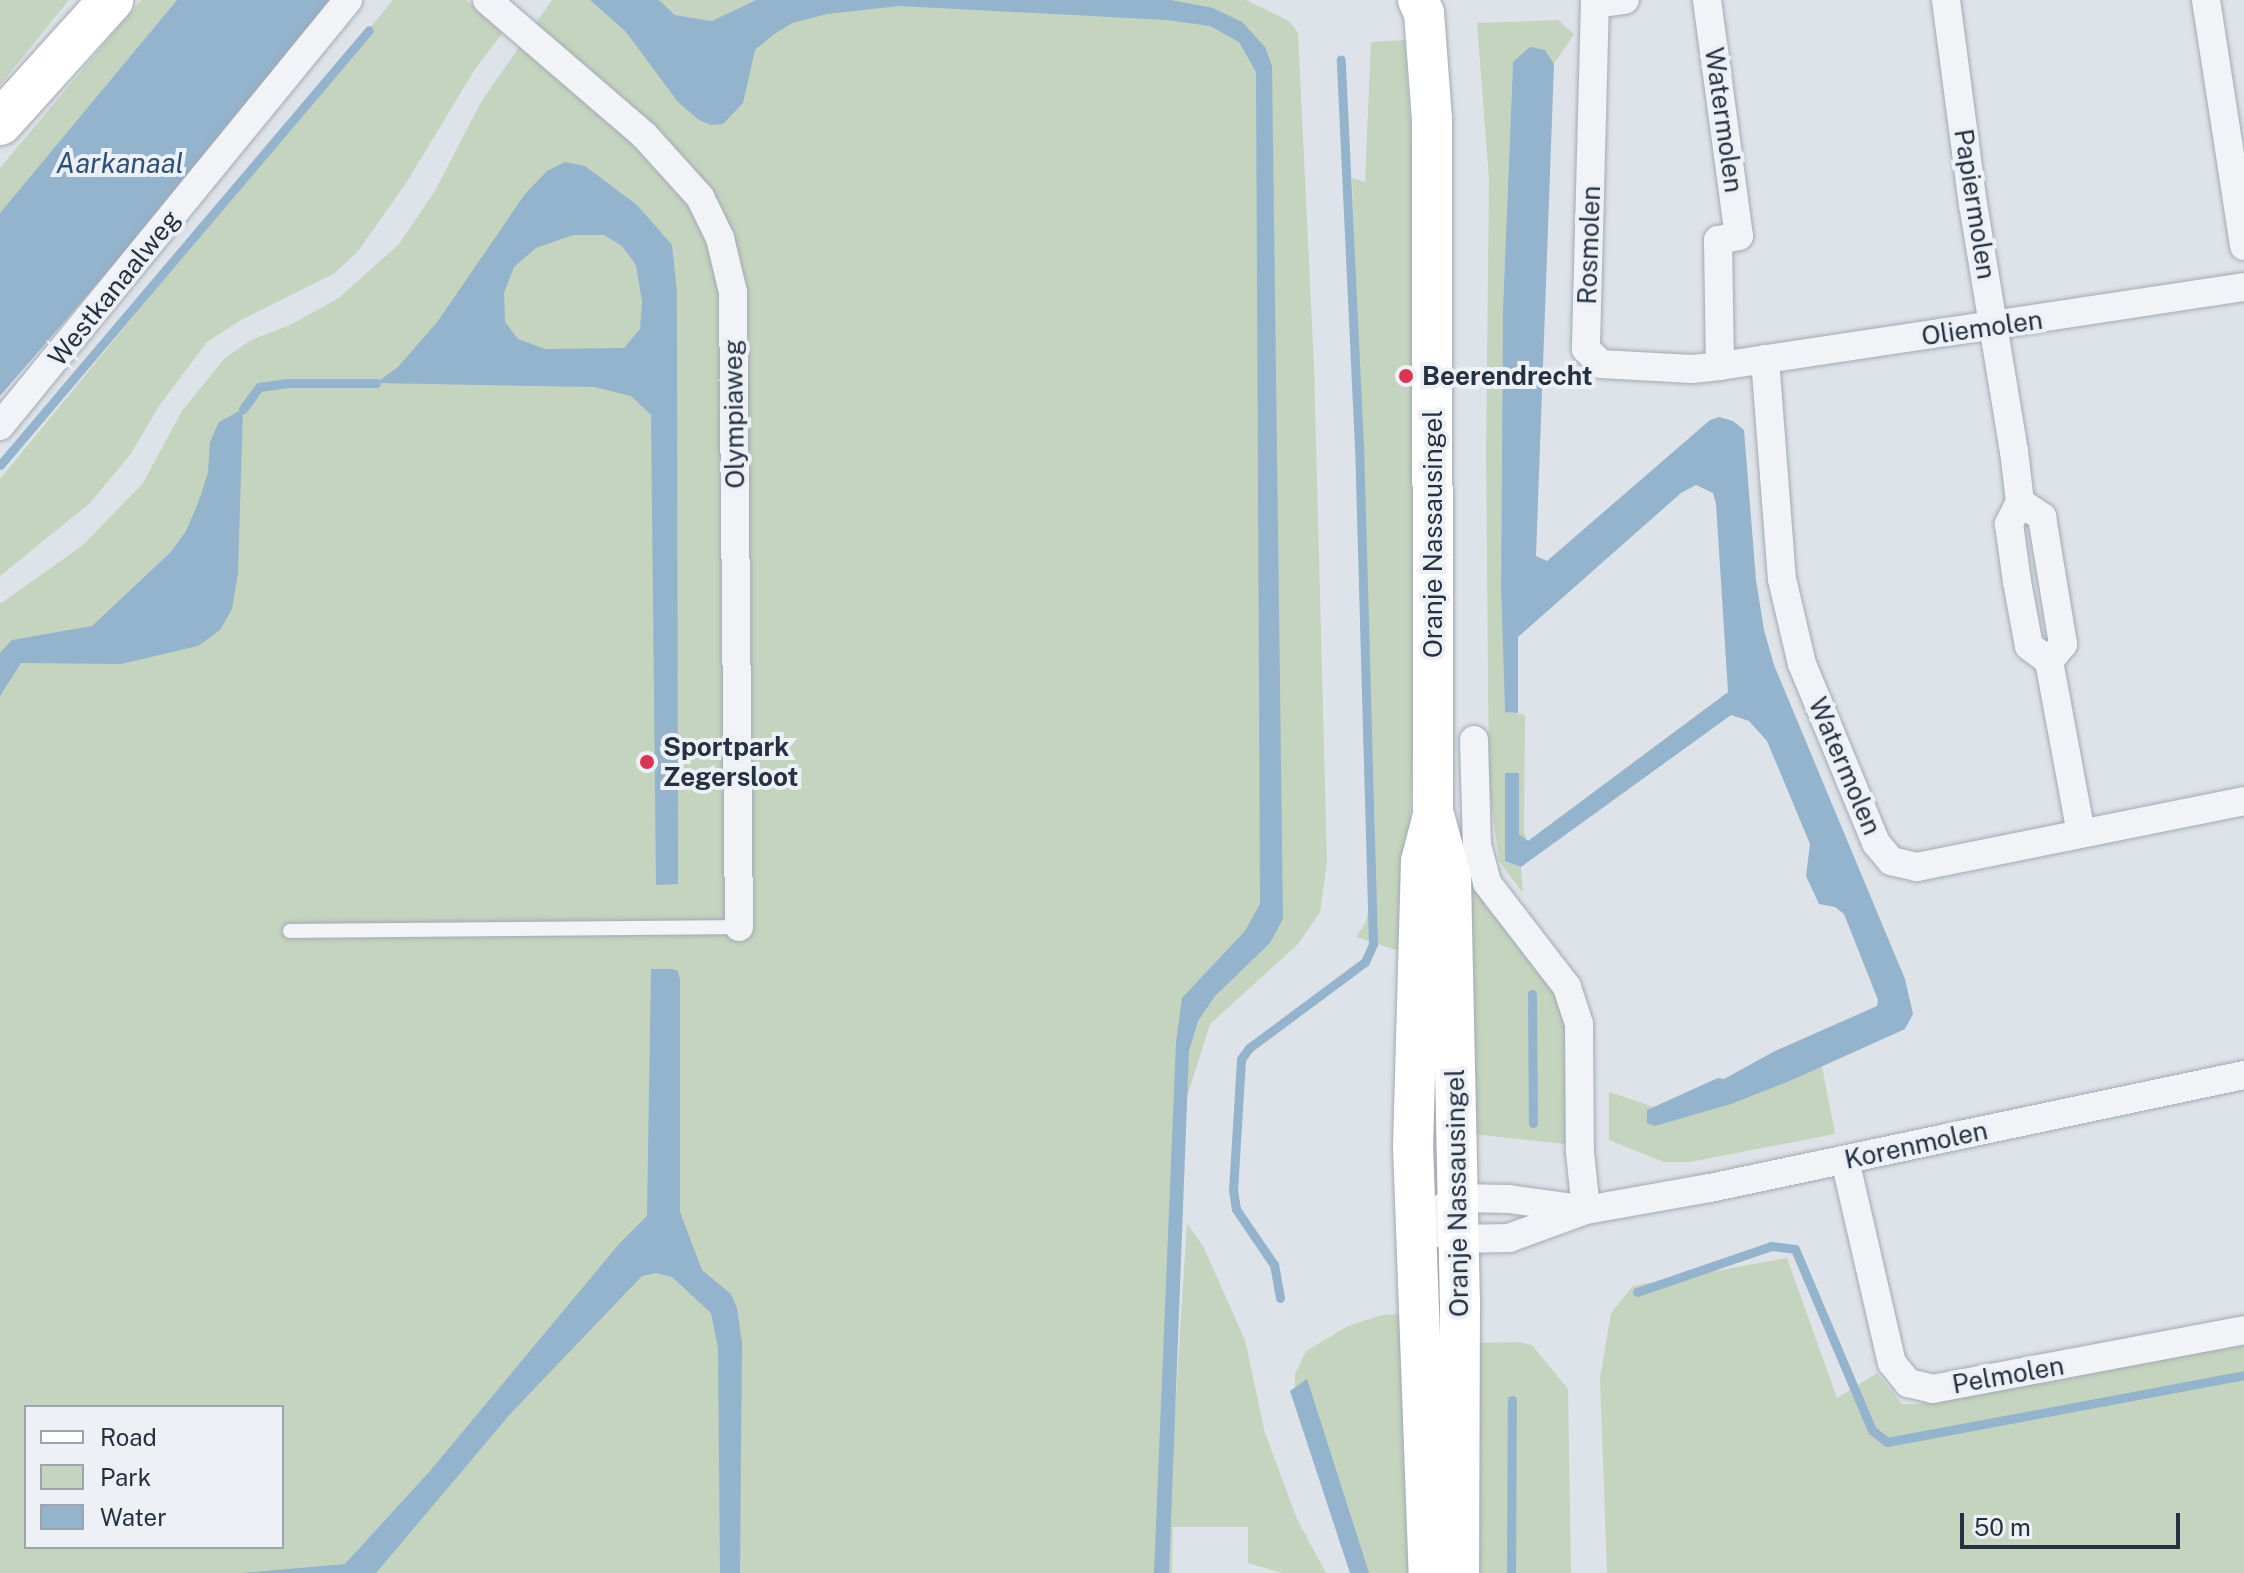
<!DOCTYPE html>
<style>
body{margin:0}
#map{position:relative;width:2244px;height:1573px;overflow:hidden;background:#dee3e9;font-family:"Public Sans",sans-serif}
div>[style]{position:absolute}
.green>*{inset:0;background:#c4d4be}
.water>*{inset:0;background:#94b3cd}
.stream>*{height:9px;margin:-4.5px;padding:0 4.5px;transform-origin:4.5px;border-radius:4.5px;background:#94b3cd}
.roads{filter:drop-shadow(0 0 2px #a3aab3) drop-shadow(0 0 2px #a3aab3)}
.lane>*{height:14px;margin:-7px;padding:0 7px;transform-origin:7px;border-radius:7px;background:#f1f3f7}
.street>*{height:28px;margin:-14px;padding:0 14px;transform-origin:14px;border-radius:14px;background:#f1f3f7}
.secondary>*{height:40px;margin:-20px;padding:0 20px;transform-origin:20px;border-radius:20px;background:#fff}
.primary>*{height:44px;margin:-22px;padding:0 22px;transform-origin:22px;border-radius:22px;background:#fff}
.dots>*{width:22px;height:22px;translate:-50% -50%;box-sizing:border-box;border:4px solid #edf1f6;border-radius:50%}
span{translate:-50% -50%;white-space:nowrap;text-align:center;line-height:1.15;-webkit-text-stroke:8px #edf1f6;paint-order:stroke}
.street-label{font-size:26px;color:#253141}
.poi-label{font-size:26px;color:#253141;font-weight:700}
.left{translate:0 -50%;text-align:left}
.water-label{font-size:28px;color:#2b527a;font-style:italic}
.legend{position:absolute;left:24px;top:1405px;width:260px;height:144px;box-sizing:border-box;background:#edf1f6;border:2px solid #9da4ae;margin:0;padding:10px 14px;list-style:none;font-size:24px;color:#253141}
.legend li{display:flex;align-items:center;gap:16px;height:40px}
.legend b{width:40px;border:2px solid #9da4ae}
.scale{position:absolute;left:1960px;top:1513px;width:220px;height:36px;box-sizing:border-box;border:4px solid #253141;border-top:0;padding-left:10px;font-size:24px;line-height:28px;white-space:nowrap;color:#253141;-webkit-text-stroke:6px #edf1f6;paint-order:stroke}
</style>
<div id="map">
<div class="green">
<i style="clip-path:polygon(0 0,69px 0,0 85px)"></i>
<i style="clip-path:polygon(141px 0,177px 0,0 213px,0 168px)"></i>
<i style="clip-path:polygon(393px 0,466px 0,504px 31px,475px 69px,408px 180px,359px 250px,335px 273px,241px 320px,207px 342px,159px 406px,130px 455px,90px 503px,0 576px,0 479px)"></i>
<i style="clip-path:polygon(evenodd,552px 0,590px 0,626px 32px,641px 52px,794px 0,1246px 0,1289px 21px,1298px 33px,1314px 366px,1327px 862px,1320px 912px,1298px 944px,1210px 1024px,1178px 1126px,1174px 1426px,1187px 1223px,1203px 1246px,1245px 1340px,1265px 1433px,1297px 1519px,1326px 1573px,1282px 1573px,1248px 1563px,1248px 1527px,1173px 1527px,1172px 1573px,0 1573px,0 604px,83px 545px,143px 483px,182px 411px,224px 359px,251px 340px,288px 326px,339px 298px,399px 244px,435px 191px,481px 102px,552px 0,26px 1407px,282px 1407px,282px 1547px,26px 1547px,26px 1407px)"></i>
<i style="clip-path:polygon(659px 0,756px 0,713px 21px,675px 15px)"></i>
<i style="clip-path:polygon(1558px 20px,1574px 34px,1554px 64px,1545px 50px,1513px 62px,1503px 308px,1501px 587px,1505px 711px,1525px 715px,1524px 832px,1528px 842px,1519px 834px,1519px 773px,1506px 773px,1505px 861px,1521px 867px,1523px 893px,1499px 861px,1489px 787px,1486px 454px,1489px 179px,1477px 23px)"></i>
<i style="clip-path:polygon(1405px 40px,1416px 212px,1420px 556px,1405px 953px,1356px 937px,1366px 922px,1372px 889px,1375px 824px,1352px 178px,1365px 182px,1371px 42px)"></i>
<i style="clip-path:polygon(1464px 876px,1496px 917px,1562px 981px,1567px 1056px,1565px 1144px,1463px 1133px)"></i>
<i style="clip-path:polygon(1822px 1066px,1835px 1134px,1690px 1162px,1664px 1162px,1609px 1140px,1609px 1092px,1654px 1107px,1647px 1110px,1792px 1080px)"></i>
<i style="clip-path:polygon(1787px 1258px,1837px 1398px,1877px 1373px,1902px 1404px,1916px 1404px,2244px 1343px,2244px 1573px,1607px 1573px,1600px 1378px,1611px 1313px,1633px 1286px)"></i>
<i style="clip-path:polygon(1421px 1313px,1424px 1573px,1364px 1573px,1295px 1398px,1295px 1374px,1306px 1351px,1348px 1326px,1382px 1315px)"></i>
<i style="clip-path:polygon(1517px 1342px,1532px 1345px,1568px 1389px,1571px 1573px,1473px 1573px,1471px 1343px)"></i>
</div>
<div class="water">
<i style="clip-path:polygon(177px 0,332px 0,172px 197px,0 396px,0 213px)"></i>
<i style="clip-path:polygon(590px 0,659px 0,675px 15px,712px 21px,756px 0,1171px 0,1213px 8px,1242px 22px,1265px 47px,1272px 66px,1283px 919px,1270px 943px,1215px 996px,1198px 1021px,1189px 1051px,1169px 1573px,1154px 1573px,1176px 1042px,1182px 998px,1245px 931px,1260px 904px,1256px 72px,1239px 42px,1210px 26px,1167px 20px,899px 6px,827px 14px,792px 23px,773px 35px,755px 50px,743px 103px,723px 124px,711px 125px,699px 120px,678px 102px,626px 32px)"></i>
<i style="clip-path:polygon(1530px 47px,1545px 50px,1554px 64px,1536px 556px,1547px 561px,1710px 420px,1719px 417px,1733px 421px,1744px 430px,1756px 580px,1764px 630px,1774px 665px,1905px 979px,1913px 1014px,1905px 1029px,1792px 1080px,1731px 1104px,1655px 1126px,1647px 1123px,1647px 1110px,1718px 1078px,1724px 1079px,1775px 1051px,1877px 1006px,1878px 1000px,1844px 914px,1835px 907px,1819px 904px,1806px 876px,1810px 844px,1767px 741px,1749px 721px,1731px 715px,1521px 867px,1505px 861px,1505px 773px,1519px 773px,1519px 834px,1528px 841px,1728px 692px,1716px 504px,1713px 493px,1696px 485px,1681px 493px,1518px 637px,1518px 713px,1505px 712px,1501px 587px,1503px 308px,1513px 62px)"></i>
<i style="clip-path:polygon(evenodd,565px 162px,585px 166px,637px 205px,672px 245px,677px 292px,678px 884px,656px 885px,651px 415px,631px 396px,594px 387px,376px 383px,398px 367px,438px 321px,525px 194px,547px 171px,565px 162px,573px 235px,604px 235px,622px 246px,636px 265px,642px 302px,640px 329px,624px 348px,545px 349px,518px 339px,505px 322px,504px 293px,514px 267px,536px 248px,573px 235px)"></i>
<i style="clip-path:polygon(243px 409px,238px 573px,232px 609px,220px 630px,198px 646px,121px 664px,21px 663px,0 696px,0 653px,12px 640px,92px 626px,171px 552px,186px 531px,198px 503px,208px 473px,210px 442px,219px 422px)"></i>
<i style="clip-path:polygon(651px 969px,672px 969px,678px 971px,680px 980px,680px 1212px,702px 1270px,731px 1294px,737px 1308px,742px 1343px,740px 1573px,720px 1573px,718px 1348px,711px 1313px,672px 1277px,656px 1273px,642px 1276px,512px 1412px,376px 1573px,241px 1573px,345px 1564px,430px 1471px,619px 1244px,647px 1216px)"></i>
<i style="clip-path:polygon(1307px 1379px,1369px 1573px,1350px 1573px,1290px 1391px)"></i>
</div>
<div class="stream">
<i style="left:243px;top:409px;width:27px;rotate:-54deg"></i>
<i style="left:259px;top:387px;width:27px;rotate:-8deg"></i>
<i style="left:286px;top:383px;width:90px"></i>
<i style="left:0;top:465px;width:570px;rotate:-49.69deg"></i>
<i style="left:1532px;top:994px;width:129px;rotate:89.6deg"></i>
<i style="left:1637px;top:1292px;width:142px;rotate:-18.9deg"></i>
<i style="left:1771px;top:1246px;width:24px;rotate:7deg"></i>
<i style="left:1795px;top:1249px;width:197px;rotate:67deg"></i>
<i style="left:1872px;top:1430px;width:19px;rotate:39deg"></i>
<i style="left:1887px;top:1442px;width:363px;rotate:-10.6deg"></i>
<i style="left:1280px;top:1298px;width:34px;rotate:-100deg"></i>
<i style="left:1274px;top:1265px;width:68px;rotate:-124.2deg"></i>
<i style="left:1236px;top:1209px;width:18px;rotate:-99deg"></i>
<i style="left:1233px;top:1191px;width:132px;rotate:-86.5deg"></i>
<i style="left:1241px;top:1059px;width:14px;rotate:-54deg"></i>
<i style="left:1249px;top:1048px;width:144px;rotate:-36.6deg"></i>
<i style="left:1365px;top:962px;width:20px;rotate:-66deg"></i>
<i style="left:1373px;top:944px;width:497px;rotate:-91.6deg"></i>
<i style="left:1359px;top:447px;width:388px;rotate:-92.7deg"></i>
<i style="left:1511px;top:1573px;width:173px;rotate:-89.7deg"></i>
</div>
<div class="roads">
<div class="lane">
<i style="left:290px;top:931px;width:449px;rotate:-0.5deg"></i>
</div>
<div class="street">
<i style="left:487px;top:0;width:207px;rotate:40.7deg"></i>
<i style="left:644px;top:135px;width:84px;rotate:47.9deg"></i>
<i style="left:700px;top:197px;width:46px;rotate:64deg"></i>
<i style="left:720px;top:238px;width:56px;rotate:76.5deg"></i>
<i style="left:733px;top:292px;width:635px;rotate:89.46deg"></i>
<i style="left:1595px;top:0;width:349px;rotate:91.5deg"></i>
<i style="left:1586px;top:349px;width:21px;rotate:45deg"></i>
<i style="left:1601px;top:364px;width:91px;rotate:3.1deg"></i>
<i style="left:1692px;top:369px;width:28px;rotate:-6deg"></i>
<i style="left:1720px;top:366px;width:530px;rotate:-8.57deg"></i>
<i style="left:1707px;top:0;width:238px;rotate:82.3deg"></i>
<i style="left:1739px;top:236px;width:21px;rotate:169deg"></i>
<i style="left:1718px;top:240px;width:126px;rotate:89.1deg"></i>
<i style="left:1946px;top:0;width:206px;rotate:82.5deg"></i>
<i style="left:1973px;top:204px;width:250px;rotate:80.6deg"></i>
<i style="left:2014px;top:451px;width:51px;rotate:83.3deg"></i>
<i style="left:2020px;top:502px;width:25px;rotate:117deg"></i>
<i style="left:2009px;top:524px;width:59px;rotate:82.1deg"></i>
<i style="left:2017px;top:582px;width:65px;rotate:79.4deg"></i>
<i style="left:2029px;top:646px;width:25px;rotate:37deg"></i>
<i style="left:2049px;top:661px;width:175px;rotate:79.5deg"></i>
<i style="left:2206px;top:0;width:249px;rotate:81.2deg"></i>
<i style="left:1595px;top:4px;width:30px;rotate:-8deg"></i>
<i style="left:1765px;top:359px;width:221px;rotate:85.6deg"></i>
<i style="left:1782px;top:579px;width:87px;rotate:76.8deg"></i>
<i style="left:1802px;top:664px;width:194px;rotate:67.5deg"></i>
<i style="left:1876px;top:843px;width:23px;rotate:50deg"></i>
<i style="left:1891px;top:861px;width:27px;rotate:13deg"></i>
<i style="left:1917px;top:867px;width:334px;rotate:-11.4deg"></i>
<i style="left:0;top:426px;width:550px;rotate:-50.75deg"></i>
<i style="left:2020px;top:502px;width:27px;rotate:34deg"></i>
<i style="left:2042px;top:517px;width:129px;rotate:80.6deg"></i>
<i style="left:2063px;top:644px;width:22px;rotate:129deg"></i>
<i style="left:1474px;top:740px;width:105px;rotate:88.4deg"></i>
<i style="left:1477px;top:845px;width:39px;rotate:75deg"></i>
<i style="left:1487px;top:883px;width:131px;rotate:52.4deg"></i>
<i style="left:1567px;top:987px;width:39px;rotate:72deg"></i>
<i style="left:1579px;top:1024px;width:128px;rotate:89.6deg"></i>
<i style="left:1580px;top:1152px;width:58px;rotate:84.1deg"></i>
<i style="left:1845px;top:1160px;width:208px;rotate:77deg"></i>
<i style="left:1892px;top:1363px;width:26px;rotate:51deg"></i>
<i style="left:1908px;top:1383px;width:26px;rotate:13deg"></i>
<i style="left:1933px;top:1389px;width:317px;rotate:-10.7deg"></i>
<i style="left:1442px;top:1208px;width:18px;rotate:-34deg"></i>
<i style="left:1457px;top:1198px;width:52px;rotate:1.1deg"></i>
<i style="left:1509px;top:1199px;width:73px;rotate:7.9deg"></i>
<i style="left:1440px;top:1233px;width:19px;rotate:18deg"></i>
<i style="left:1458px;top:1239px;width:51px;rotate:-1.1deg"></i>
<i style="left:1509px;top:1238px;width:82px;rotate:-20deg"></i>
<i style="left:1586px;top:1210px;width:126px;rotate:-10.1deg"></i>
<i style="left:1710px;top:1188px;width:546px;rotate:-11.95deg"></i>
</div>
<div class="secondary">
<i style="left:1418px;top:0;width:14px;rotate:65deg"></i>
<i style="left:1424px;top:13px;width:106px;rotate:85.7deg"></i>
<i style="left:1432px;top:119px;width:696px;rotate:89.92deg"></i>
<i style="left:1433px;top:815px;width:48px;rotate:104.6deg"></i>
<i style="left:1421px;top:861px;width:285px;rotate:91.6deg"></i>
<i style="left:1413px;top:1146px;width:427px;rotate:87.9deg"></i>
<i style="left:1434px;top:815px;width:64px;rotate:74.7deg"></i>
<i style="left:1451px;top:877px;width:423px;rotate:88.8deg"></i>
<i style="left:1460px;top:1300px;width:273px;rotate:90.2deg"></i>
</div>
<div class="primary">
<i style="left:0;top:123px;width:166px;rotate:-47.9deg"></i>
</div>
</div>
<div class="dots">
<i style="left:1406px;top:376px;background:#dd3456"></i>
<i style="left:647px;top:762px;background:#dd3456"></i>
</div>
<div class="street-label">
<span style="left:1724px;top:120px;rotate:82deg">Watermolen</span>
<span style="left:1975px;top:204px;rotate:81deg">Papiermolen</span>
<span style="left:1589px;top:245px;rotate:-88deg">Rosmolen</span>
<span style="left:114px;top:288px;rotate:-51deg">Westkanaalweg</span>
<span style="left:1982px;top:328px;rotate:-8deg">Oliemolen</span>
<span style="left:734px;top:414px;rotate:-91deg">Olympiaweg</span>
<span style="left:1433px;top:534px;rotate:-90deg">Oranje Nassausingel</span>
<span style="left:1845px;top:766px;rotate:67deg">Watermolen</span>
<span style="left:1916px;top:1145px;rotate:-12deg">Korenmolen</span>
<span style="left:1457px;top:1193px;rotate:-91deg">Oranje Nassausingel</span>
<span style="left:2008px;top:1375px;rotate:-10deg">Pelmolen</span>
</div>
<div class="poi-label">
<span class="left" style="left:1422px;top:376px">Beerendrecht</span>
<span class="left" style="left:663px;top:762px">Sportpark<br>Zegersloot</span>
</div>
<div class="water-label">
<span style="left:120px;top:163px">Aarkanaal</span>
</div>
<ul class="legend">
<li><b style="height:10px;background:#fff"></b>Road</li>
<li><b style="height:22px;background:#c4d4be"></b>Park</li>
<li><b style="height:22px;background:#94b3cd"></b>Water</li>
</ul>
<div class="scale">50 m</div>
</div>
